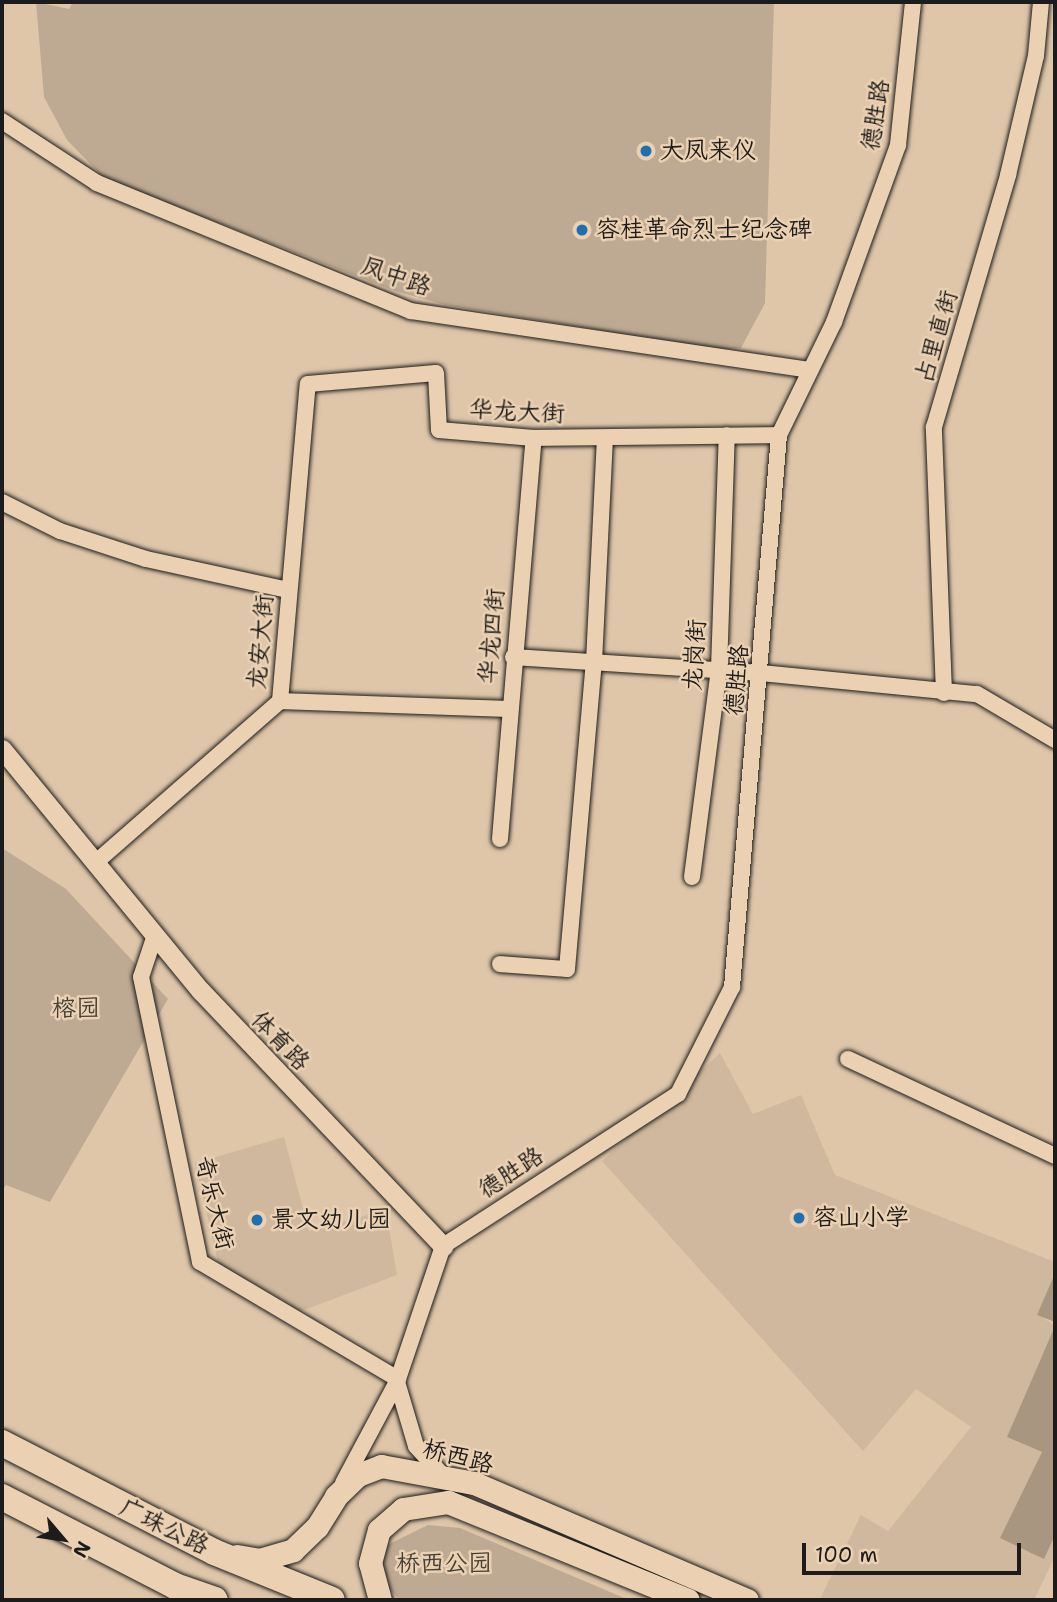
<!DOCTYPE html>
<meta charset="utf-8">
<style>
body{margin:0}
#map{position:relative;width:1057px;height:1602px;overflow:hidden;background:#dfc6a9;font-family:"Shantell Sans","LXGW WenKai TC",sans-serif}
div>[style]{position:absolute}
.built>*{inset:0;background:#cfb89d}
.green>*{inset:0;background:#beaa92}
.building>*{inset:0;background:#a99681}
.roads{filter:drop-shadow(0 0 2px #1c1c1c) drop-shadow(0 0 2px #1c1c1c)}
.minor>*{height:16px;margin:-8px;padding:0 8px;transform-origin:8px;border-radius:8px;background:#ebd1b2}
.tertiary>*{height:19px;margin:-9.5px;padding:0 9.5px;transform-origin:9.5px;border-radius:9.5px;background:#ebd1b2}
.secondary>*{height:23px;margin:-11.5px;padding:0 11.5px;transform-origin:11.5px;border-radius:11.5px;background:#ebd1b2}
.trunk>*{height:26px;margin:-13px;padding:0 13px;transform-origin:13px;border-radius:13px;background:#ebd1b2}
.dots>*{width:19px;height:19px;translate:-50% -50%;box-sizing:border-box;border:4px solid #ebd1b2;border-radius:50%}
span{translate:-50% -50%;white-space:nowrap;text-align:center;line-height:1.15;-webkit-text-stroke:5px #ebd1b2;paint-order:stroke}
.street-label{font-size:24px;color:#1c1c1c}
.poi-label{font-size:24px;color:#1c1c1c}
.left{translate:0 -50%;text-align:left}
.park-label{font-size:24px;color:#44403a}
.frame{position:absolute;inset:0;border:4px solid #1c1c1c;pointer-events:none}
.north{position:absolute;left:28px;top:1504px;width:70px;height:70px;-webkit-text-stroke:5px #ebd1b2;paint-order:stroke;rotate:119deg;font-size:19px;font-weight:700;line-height:28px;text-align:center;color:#1c1c1c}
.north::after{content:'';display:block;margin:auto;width:24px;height:32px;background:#1c1c1c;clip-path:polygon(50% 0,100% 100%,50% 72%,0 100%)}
.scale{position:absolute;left:802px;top:1543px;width:219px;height:32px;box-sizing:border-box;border:4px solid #1c1c1c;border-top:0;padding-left:9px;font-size:21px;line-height:24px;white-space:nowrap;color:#1c1c1c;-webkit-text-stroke:5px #ebd1b2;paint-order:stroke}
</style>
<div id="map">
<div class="built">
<i style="clip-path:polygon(720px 1053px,753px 1114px,801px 1095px,835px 1175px,1055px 1262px,1055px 1273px,1038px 1314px,1055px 1326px,1008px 1437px,1055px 1458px,1055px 1556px,1034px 1600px,820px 1599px,861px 1515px,888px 1531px,971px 1427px,916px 1389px,863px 1451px,602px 1161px)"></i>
<i style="clip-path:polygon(284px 1137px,309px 1231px,386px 1210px,397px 1275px,296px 1313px,219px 1266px,195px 1163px)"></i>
</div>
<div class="green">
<i style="clip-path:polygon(36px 2px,69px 9px,73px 2px,774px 2px,765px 303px,741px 348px,720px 350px,446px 305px,395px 291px,105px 179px,67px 140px,44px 97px)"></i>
<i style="clip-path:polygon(2px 848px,66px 889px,168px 999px,50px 1202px,6px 1185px,2px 1191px)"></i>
<i style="clip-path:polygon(428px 1525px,460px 1528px,629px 1600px,399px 1600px,375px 1570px,389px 1544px)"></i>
</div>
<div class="building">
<i style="clip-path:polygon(1055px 1273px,1055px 1322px,1037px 1315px)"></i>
<i style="clip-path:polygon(1055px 1326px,1055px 1535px,1044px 1559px,1000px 1538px,1042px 1452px,1007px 1437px)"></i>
</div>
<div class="roads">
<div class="minor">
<i style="left:2px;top:121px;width:113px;rotate:33.1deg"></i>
<i style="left:97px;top:183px;width:339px;rotate:22.2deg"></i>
<i style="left:411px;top:311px;width:403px;rotate:8.4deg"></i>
<i style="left:2px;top:502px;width:65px;rotate:26.6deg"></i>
<i style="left:60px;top:531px;width:90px;rotate:18deg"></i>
<i style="left:146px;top:559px;width:145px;rotate:12.3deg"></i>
<i style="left:513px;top:657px;width:249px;rotate:3.7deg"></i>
<i style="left:761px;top:673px;width:217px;rotate:5.6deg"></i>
<i style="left:977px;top:694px;width:91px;rotate:30.5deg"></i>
<i style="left:944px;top:693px;width:266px;rotate:-92.2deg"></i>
<i style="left:934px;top:427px;width:263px;rotate:-73.6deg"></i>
<i style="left:1008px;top:175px;width:122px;rotate:-76.8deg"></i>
<i style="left:1036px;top:56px;width:54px;rotate:-84.7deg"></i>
<i style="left:280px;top:701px;width:228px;rotate:2deg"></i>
<i style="left:500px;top:839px;width:402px;rotate:-85.2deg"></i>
<i style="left:95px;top:863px;width:246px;rotate:-41.2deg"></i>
<i style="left:280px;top:701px;width:318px;rotate:-85deg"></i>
<i style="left:308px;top:384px;width:128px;rotate:-4.9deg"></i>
<i style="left:436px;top:373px;width:57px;rotate:87deg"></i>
<i style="left:439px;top:430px;width:95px;rotate:4.8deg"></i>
<i style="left:534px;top:438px;width:245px;rotate:-0.7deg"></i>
<i style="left:692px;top:877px;width:209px;rotate:-82.6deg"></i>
<i style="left:719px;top:670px;width:235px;rotate:-88.1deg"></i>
<i style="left:155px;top:935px;width:44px;rotate:108.4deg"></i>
<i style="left:141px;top:977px;width:291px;rotate:78.3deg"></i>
<i style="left:200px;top:1262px;width:230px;rotate:30.6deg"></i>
<i style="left:500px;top:964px;width:67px;rotate:4.3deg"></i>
<i style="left:567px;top:969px;width:308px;rotate:-85deg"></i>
<i style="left:594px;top:662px;width:224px;rotate:-87.2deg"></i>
<i style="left:848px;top:1059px;width:229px;rotate:25.1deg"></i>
<i style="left:397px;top:1382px;width:67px;rotate:73.5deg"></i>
<i style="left:416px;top:1446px;width:45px;rotate:47.7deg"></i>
<i style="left:343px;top:1483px;width:115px;rotate:-61.9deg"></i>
<i style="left:397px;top:1382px;width:144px;rotate:-71.3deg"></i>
<i style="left:443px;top:1246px;width:280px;rotate:-32.9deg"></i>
<i style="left:678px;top:1094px;width:120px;rotate:-63.2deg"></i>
<i style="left:732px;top:987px;width:554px;rotate:-85.13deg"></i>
<i style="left:779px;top:435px;width:126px;rotate:-64deg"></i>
<i style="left:834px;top:322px;width:188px;rotate:-70.1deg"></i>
<i style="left:898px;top:145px;width:144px;rotate:-84deg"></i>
</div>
<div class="tertiary">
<i style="left:2px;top:749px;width:313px;rotate:50.6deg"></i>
<i style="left:201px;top:991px;width:352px;rotate:46.5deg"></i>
</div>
<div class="secondary">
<i style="left:237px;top:1556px;width:22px;rotate:10deg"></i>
<i style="left:259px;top:1560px;width:35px;rotate:-16deg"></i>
<i style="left:293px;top:1550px;width:33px;rotate:-44deg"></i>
<i style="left:317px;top:1527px;width:36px;rotate:-58deg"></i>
<i style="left:336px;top:1496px;width:30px;rotate:-44deg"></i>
<i style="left:358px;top:1475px;width:25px;rotate:-21deg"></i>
<i style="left:381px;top:1466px;width:95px;rotate:10.4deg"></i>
<i style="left:474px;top:1483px;width:297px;rotate:23.2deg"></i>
<i style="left:380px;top:1600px;width:38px;rotate:-105deg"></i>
<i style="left:370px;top:1563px;width:34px;rotate:-75deg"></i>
<i style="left:379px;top:1530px;width:32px;rotate:-41deg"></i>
<i style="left:403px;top:1509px;width:46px;rotate:-8.8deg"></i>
<i style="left:448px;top:1502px;width:259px;rotate:22.2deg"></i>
</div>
<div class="trunk">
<i style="left:2px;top:1443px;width:238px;rotate:27.2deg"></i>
<i style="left:214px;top:1552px;width:127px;rotate:22.1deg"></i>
<i style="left:2px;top:1497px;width:195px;rotate:27.2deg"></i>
<i style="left:175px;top:1586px;width:42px;rotate:19.3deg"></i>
</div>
</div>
<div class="dots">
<i style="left:646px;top:151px;background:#1f6fb2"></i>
<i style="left:582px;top:230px;background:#1f6fb2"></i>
<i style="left:799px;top:1218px;background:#1f6fb2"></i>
<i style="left:257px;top:1220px;background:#1f6fb2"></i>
</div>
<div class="street-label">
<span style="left:876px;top:115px;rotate:-81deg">德胜路</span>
<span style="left:396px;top:277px;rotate:19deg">凤中路</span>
<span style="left:937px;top:337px;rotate:-74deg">占里直街</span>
<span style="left:517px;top:412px;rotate:3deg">华龙大街</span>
<span style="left:492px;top:636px;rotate:-85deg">华龙四街</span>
<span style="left:261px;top:642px;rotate:-85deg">龙安大街</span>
<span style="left:695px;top:655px;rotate:-86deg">龙岗街</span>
<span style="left:737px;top:680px;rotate:-85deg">德胜路</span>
<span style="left:280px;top:1041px;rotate:46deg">体育路</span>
<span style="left:511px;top:1173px;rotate:-33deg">德胜路</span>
<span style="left:214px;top:1203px;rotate:76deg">奇乐大街</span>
<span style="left:458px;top:1457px;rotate:14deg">桥西路</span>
<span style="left:164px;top:1527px;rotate:26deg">广珠公路</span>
</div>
<div class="poi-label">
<span class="left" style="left:660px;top:151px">大凤来仪</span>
<span class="left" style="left:596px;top:230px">容桂革命烈士纪念碑</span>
<span class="left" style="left:813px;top:1218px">容山小学</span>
<span class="left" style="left:271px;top:1220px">景文幼儿园</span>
</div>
<div class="park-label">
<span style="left:76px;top:1009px">榕园</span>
<span style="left:444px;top:1564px">桥西公园</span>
</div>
<div class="frame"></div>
<div class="north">N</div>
<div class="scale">100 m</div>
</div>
